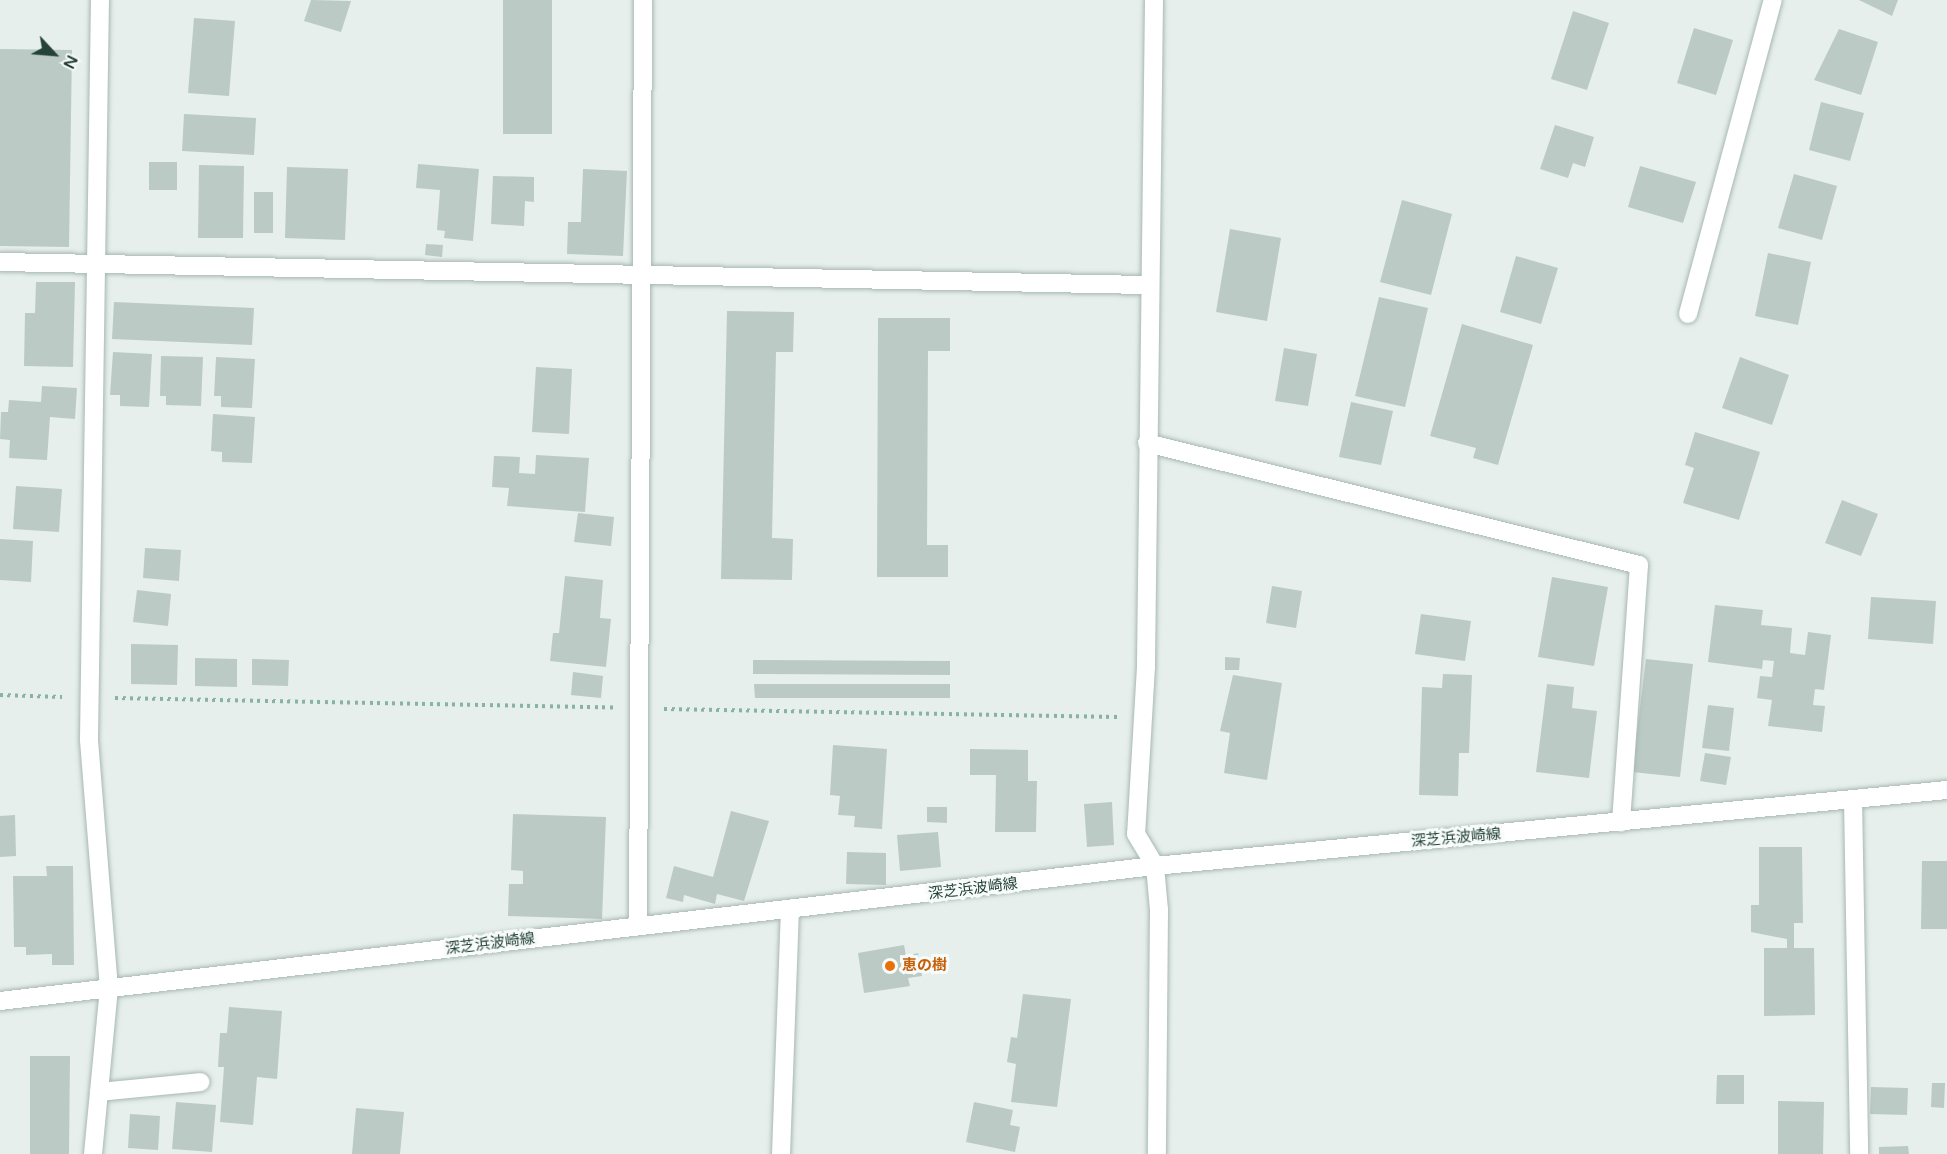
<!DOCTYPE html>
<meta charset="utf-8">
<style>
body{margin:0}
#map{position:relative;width:1947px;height:1154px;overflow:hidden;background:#e6efeb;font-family:"Varela Round","Noto Sans JP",sans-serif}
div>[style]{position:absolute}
.building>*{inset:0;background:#bbcac4}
.path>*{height:4px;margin-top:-2px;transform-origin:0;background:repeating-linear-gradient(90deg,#86b3a5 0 3px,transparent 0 7.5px)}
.roads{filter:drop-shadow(0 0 2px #a8b8b2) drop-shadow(0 0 2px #a8b8b2)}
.service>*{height:18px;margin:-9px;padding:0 9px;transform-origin:9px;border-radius:9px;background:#fff}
.minor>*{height:18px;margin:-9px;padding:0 9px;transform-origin:9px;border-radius:9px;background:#fff}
.secondary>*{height:18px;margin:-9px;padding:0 9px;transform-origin:9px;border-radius:9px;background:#fff}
.dots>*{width:16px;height:16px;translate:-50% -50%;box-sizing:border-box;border:3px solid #f7fbf9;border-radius:50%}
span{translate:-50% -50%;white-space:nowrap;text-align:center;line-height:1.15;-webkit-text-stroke:6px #f7fbf9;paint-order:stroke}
.street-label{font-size:15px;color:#24423a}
.food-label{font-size:15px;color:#c56008;font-weight:700}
.left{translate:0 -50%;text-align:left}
.north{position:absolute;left:24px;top:24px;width:60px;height:60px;-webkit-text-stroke:4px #f7fbf9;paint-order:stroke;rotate:116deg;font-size:16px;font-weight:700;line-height:24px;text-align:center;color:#24423a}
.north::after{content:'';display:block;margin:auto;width:21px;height:27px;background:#24423a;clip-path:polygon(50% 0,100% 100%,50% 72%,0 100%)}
</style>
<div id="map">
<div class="building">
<i style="clip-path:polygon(311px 0,351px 1px,341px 32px,304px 21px)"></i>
<i style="clip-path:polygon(503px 0,552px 0,552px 134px,503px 134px)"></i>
<i style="clip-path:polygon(1859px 0,1898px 0,1892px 16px)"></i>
<i style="clip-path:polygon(1573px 11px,1609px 23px,1587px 90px,1551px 79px)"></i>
<i style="clip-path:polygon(194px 18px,235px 21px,229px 96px,188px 93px)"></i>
<i style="clip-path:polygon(1694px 28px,1733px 40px,1716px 95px,1677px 83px)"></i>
<i style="clip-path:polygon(1839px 29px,1878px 42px,1861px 95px,1814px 80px)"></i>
<i style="clip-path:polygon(0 49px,72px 50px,69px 247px,0 246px)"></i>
<i style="clip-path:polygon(1821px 102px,1864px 113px,1850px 161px,1809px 150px)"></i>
<i style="clip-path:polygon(184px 114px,256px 118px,254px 155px,182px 151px)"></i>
<i style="clip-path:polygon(1555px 125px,1594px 137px,1585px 167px,1573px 163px,1568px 178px,1540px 169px)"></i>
<i style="clip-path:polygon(149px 162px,177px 162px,177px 190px,149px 190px)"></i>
<i style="clip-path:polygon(418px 164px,479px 169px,473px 241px,444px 238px,445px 231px,437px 230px,440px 190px,416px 188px)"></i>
<i style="clip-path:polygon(199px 165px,244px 166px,243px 238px,198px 238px)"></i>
<i style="clip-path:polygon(1640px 166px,1696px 182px,1683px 223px,1628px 207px)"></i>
<i style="clip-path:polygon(287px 167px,348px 169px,345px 240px,285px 238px)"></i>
<i style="clip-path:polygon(583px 169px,627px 171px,623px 256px,567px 254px,568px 222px,581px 222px)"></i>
<i style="clip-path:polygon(1794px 174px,1837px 186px,1822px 240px,1778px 228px)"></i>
<i style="clip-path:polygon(493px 176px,534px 177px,534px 202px,525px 201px,524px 226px,491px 224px)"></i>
<i style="clip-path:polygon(254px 192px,273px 192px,273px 233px,254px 233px)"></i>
<i style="clip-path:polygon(1402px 200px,1452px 214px,1431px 295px,1380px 282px)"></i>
<i style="clip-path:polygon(1230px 229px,1281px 238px,1267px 321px,1216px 312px)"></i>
<i style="clip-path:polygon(426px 244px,443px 245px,442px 257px,425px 255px)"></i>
<i style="clip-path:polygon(1768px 253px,1811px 262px,1798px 325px,1755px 316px)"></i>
<i style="clip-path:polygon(1516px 256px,1558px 268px,1541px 324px,1500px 312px)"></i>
<i style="clip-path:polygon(36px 282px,75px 282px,73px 367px,24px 366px,25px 313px,35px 313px)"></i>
<i style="clip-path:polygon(1379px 297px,1428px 308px,1405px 407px,1355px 396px)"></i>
<i style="clip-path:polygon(114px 302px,254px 308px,252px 345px,112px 339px)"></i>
<i style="clip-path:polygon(727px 311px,794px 312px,793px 352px,776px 352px,772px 538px,793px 539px,792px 580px,721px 579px)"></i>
<i style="clip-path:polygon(878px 318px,950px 318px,950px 351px,928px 351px,927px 545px,948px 545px,948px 577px,877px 577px)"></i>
<i style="clip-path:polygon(1462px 324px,1533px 345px,1498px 465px,1473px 458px,1476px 448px,1430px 436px)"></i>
<i style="clip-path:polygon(1284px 348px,1317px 354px,1308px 406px,1275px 401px)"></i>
<i style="clip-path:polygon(113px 352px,152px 354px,149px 407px,120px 406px,120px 395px,110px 395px)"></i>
<i style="clip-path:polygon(161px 356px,203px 357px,201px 406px,166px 405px,166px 396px,160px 396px)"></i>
<i style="clip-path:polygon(216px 357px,255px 359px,252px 408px,221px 407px,221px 396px,214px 396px)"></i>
<i style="clip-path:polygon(1740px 357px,1789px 375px,1772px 425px,1722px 408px)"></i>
<i style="clip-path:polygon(536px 367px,572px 369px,569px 434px,532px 432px)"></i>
<i style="clip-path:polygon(42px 386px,77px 388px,75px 419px,50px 417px,47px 460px,9px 458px,10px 440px,0 439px,1px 412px,8px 412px,9px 400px,41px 402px)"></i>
<i style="clip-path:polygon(1351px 402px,1393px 411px,1381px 465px,1339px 457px)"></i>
<i style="clip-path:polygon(213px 414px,255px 417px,252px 463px,222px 462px,222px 452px,211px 451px)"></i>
<i style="clip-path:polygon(1695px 432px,1760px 452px,1739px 520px,1683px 503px,1694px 468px,1685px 465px)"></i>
<i style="clip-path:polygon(536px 455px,589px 458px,585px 512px,507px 506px,509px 488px,492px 487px,494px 456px,520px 457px,519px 473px,535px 474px)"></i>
<i style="clip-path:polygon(16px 486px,62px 489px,59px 532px,13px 529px)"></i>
<i style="clip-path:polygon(1842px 500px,1878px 514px,1861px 556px,1825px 543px)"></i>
<i style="clip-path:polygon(578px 513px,614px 517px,611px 546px,574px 542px)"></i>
<i style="clip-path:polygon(0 539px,33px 541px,31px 582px,0 580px)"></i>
<i style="clip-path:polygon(145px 548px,181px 550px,179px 581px,143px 578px)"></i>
<i style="clip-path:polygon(565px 576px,603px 580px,600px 618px,611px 619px,606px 667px,550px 661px,553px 633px,559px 633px)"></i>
<i style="clip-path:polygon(1552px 577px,1608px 587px,1594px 666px,1538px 657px)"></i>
<i style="clip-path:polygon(1272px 586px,1302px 591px,1296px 628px,1266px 623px)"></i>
<i style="clip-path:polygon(137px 590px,171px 594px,168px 626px,133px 622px)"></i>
<i style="clip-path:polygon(1871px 597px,1936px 601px,1933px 644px,1868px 639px)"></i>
<i style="clip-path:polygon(1715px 605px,1763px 610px,1761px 625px,1792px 628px,1790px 653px,1805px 655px,1808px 632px,1831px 635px,1824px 690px,1815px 689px,1813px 705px,1825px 706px,1822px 732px,1768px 726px,1772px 700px,1757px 698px,1760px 676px,1772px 677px,1774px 661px,1763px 660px,1762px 669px,1708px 662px)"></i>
<i style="clip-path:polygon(1421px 614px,1471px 621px,1465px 661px,1415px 654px)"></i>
<i style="clip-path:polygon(131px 644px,178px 645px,177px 685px,131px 684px)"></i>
<i style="clip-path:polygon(1225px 657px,1240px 658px,1239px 670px,1225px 670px)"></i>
<i style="clip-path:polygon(195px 658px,237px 659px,237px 687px,195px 686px)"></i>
<i style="clip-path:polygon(252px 659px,289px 660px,288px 686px,252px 685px)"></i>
<i style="clip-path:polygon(1646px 659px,1693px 664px,1680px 777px,1632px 772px)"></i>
<i style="clip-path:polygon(753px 660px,950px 661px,950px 675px,753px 674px)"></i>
<i style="clip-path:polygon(573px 672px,603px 676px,601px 698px,571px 695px)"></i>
<i style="clip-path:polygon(1443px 674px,1472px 675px,1469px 753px,1459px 753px,1458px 796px,1419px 795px,1422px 687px,1442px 688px)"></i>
<i style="clip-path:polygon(1233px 675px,1282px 683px,1267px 780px,1224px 773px,1230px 733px,1220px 731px)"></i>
<i style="clip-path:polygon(754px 684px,950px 684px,950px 698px,755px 698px)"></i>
<i style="clip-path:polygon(1547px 684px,1574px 687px,1572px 708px,1597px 711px,1589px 778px,1536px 772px)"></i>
<i style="clip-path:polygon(1708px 705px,1734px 708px,1729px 751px,1702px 748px)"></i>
<i style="clip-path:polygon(833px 745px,887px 749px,882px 829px,854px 827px,855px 816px,838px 815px,840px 796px,830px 795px)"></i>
<i style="clip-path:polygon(970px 749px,1028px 750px,1028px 781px,1037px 781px,1036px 832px,995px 832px,996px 775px,970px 775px)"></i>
<i style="clip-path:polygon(1705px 753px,1731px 757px,1726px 785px,1700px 781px)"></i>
<i style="clip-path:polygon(1112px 802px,1114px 845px,1087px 847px,1084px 804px)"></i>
<i style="clip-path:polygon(927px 807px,947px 807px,947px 823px,927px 822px)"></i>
<i style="clip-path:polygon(731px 811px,769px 821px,744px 901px,717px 894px,715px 904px,684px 895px,683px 902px,666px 898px,674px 866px,713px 877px)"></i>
<i style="clip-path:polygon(513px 814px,606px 817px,602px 919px,508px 916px,509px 884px,523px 884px,523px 871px,511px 870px)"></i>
<i style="clip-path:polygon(15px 815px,16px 856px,0 857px,0 816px)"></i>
<i style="clip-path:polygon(938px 832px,941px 867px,900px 871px,897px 835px)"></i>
<i style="clip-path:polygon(1759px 847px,1802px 847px,1803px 923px,1794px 923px,1794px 948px,1814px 948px,1815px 1015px,1764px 1016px,1764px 948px,1787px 948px,1787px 939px,1751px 932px,1751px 905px,1759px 905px)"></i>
<i style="clip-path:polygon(847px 852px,886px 853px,886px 885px,846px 884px)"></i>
<i style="clip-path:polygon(1922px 861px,1947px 861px,1947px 929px,1921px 929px)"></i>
<i style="clip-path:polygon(46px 866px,73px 866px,74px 965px,52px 965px,52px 954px,26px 955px,26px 947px,14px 947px,13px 876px,47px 876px)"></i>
<i style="clip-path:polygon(904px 945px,906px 956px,918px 953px,922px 976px,908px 978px,910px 986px,864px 993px,858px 953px)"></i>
<i style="clip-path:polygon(1023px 994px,1071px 999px,1057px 1107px,1011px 1102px,1016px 1064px,1007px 1062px,1011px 1037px,1017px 1038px)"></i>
<i style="clip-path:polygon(229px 1007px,282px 1011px,277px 1079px,257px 1077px,253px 1125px,220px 1122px,224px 1067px,218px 1067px,220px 1033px,227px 1033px)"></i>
<i style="clip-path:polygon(30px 1056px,70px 1056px,69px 1154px,30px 1154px)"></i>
<i style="clip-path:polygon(1717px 1075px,1744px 1075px,1744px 1104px,1716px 1104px)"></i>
<i style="clip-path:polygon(1932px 1083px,1945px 1083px,1944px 1108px,1931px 1107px)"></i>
<i style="clip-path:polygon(1871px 1087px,1908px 1088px,1907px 1115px,1870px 1114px)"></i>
<i style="clip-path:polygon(1778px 1101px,1824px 1102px,1823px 1154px,1778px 1154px)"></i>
<i style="clip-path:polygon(176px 1102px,216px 1105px,212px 1152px,172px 1149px)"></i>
<i style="clip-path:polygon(974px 1102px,1013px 1110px,1010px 1125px,1020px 1127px,1015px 1152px,966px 1142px)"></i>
<i style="clip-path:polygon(356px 1108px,404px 1112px,400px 1154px,352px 1154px)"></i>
<i style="clip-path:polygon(130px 1114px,160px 1116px,158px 1150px,128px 1148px)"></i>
<i style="clip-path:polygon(1908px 1146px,1909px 1154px,1879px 1154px,1879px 1147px)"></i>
</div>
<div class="path">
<i style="left:0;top:695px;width:62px;rotate:1.8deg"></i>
<i style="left:115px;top:698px;width:499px;rotate:1.1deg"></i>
<i style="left:664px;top:709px;width:454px;rotate:1deg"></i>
</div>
<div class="roads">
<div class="service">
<i style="left:99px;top:1092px;width:102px;rotate:-5.6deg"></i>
</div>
<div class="minor">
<i style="left:1154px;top:0;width:667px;rotate:90.69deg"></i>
<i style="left:1146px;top:667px;width:167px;rotate:93.4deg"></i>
<i style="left:1136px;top:834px;width:37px;rotate:59deg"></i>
<i style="left:1155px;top:866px;width:44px;rotate:84.8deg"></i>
<i style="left:1159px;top:910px;width:244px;rotate:90.5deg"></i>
<i style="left:0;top:262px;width:1149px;rotate:1.15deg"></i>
<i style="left:1688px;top:314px;width:325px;rotate:-74.9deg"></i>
<i style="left:1147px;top:443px;width:507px;rotate:13.93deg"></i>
<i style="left:1639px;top:565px;width:258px;rotate:94deg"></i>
<i style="left:1853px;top:799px;width:355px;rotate:89deg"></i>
<i style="left:638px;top:926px;width:926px;rotate:-89.69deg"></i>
<i style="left:93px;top:1154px;width:166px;rotate:-84.5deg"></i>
<i style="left:109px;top:989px;width:251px;rotate:-94.6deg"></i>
<i style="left:89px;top:739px;width:739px;rotate:-89.15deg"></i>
<i style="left:781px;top:1154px;width:243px;rotate:-87.9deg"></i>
</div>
<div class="secondary">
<i style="left:0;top:1001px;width:1163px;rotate:-6.67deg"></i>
<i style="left:1155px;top:866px;width:796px;rotate:-5.48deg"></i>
</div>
</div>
<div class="dots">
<i style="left:890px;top:966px;background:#e8710a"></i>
</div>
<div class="street-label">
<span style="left:1456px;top:838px;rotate:-5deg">深芝浜波崎線</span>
<span style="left:973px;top:889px;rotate:-7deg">深芝浜波崎線</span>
<span style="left:490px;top:944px;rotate:-7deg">深芝浜波崎線</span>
</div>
<div class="food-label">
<span class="left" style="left:902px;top:966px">恵の樹</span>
</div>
<div class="north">N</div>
</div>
